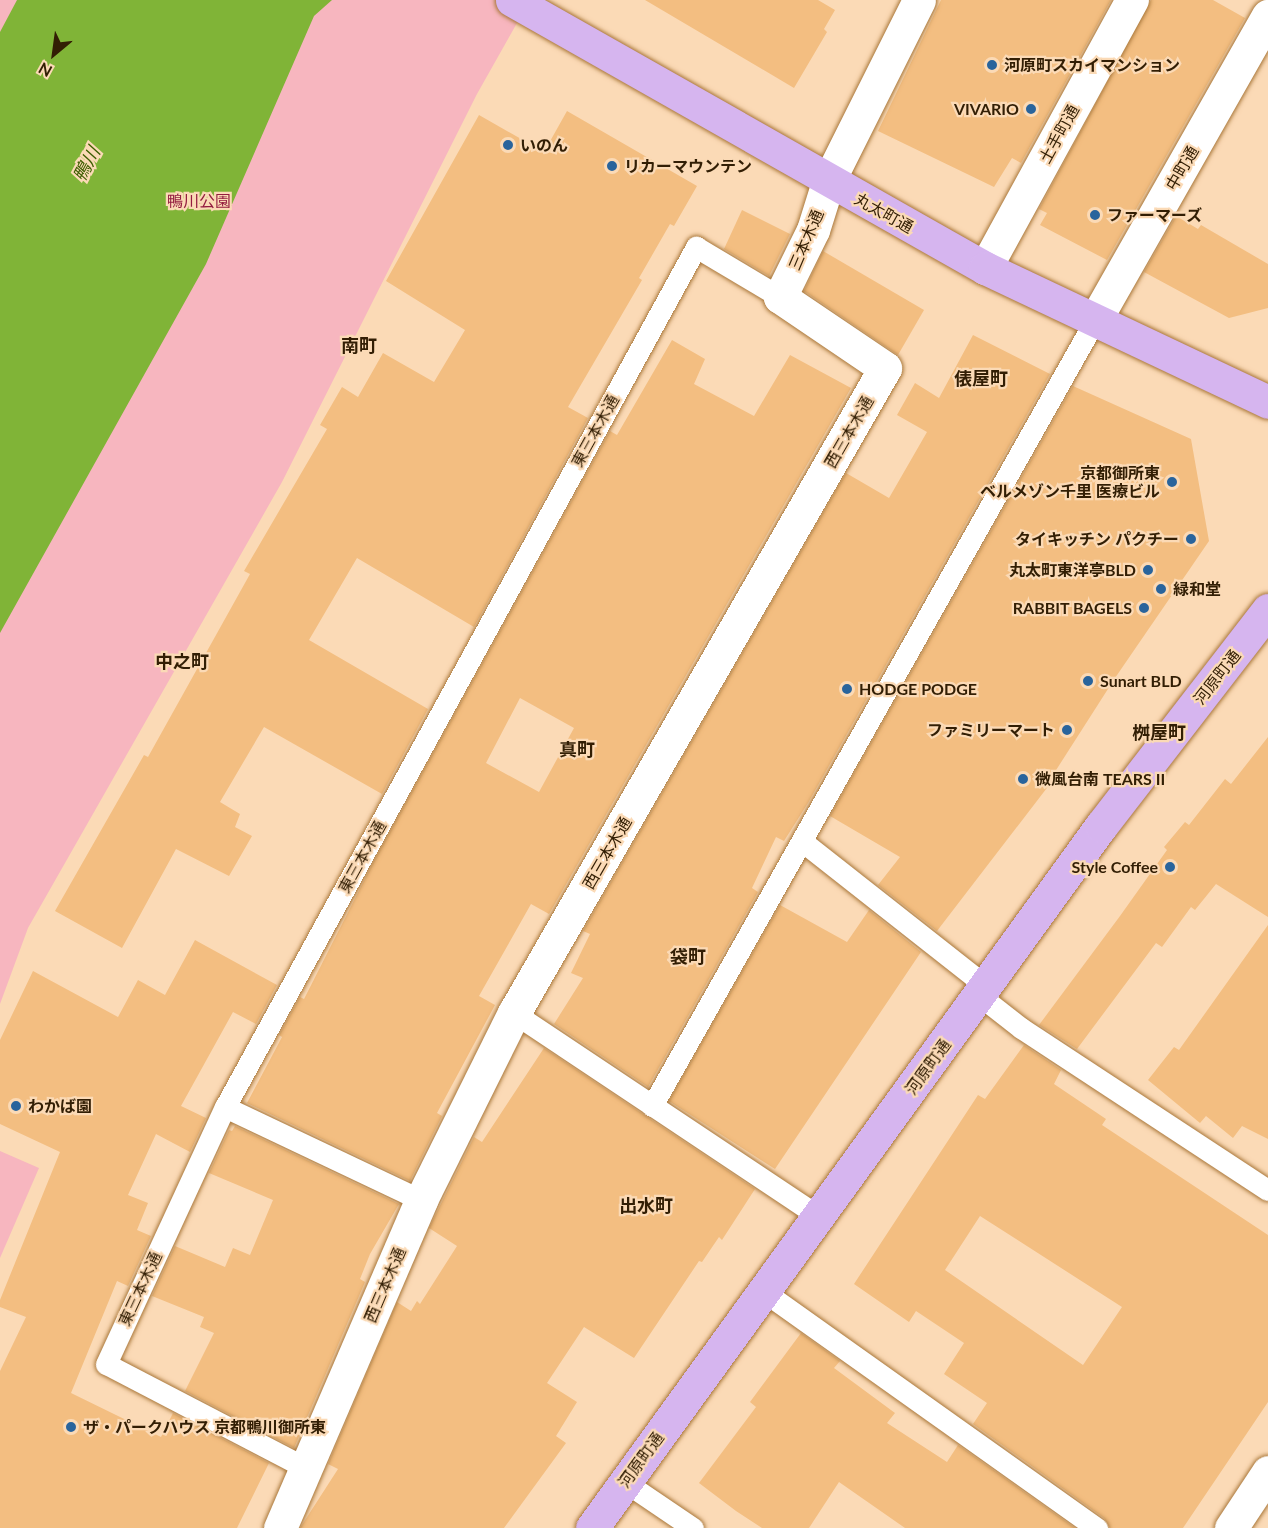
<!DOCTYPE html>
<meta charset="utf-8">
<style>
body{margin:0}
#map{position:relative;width:1268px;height:1528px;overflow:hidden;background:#fbdab6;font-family:Lato,"Noto Sans JP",sans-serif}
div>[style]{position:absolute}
.green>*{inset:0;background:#f7b6bf}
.water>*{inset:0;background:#80b437}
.building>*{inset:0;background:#f3be81}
.roads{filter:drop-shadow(0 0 2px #a9773a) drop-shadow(0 0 2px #a9773a)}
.service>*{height:21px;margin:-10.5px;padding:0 10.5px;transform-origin:10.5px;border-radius:10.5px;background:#fff}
.minor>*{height:33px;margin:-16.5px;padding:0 16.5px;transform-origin:16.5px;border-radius:16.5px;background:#fff}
.primary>*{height:33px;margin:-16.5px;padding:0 16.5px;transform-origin:16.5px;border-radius:16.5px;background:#d6b5ef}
.dots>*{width:16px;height:16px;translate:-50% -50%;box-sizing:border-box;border:3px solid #fbdab6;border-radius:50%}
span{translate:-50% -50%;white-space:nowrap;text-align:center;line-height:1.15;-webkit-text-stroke:4.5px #fbdab6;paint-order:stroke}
.poi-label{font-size:16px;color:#321e04;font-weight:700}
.left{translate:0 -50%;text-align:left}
.right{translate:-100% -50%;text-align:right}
.street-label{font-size:16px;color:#321e04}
.park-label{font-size:16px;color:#941d40}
.water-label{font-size:18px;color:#3c5d01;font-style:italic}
.neighbourhood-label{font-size:18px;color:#321e04;font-weight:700}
.north{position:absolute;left:24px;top:24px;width:60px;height:60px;-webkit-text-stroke:4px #fbdab6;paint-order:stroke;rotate:209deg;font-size:16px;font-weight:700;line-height:24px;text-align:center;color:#321e04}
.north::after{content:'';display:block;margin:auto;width:21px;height:27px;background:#321e04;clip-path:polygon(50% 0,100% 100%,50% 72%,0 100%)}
</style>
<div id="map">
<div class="green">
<i style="clip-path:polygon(0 0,530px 0,477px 94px,282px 482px,28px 928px,0 1004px)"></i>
<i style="clip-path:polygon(0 1151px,39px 1168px,0 1258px)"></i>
</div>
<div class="water">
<i style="clip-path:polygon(17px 0,332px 0,314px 16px,206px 264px,0 633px,0 32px)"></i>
</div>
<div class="building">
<i style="clip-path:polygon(645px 0,818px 0,835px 10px,824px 29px,827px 32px,794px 88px)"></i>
<i style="clip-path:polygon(941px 0,1111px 0,1021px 163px,1012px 158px,994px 187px,878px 131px)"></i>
<i style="clip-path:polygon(1151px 0,1213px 0,1245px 18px,1107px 260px,1040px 225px,1047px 213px,1039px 209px)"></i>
<i style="clip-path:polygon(567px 111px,697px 186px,674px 226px,670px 224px,639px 278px,642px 280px,568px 407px,588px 418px,474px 627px,357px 558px,309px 640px,428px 709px,382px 794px,264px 727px,220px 802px,240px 814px,235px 827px,252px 836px,229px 876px,176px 849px,122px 948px,55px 911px,144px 755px,148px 757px,250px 574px,244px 571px,327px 429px,320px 425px,342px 387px,358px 397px,383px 353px,434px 382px,465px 330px,386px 281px,479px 115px,544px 152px)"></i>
<i style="clip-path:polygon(742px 210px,790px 234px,769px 276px,724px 249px)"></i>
<i style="clip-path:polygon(1176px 216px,1198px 229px,1201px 225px,1268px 264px,1268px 308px,1229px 318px,1144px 272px)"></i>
<i style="clip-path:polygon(823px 251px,924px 310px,898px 355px,804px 291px)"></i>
<i style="clip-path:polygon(973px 335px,1050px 374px,808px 803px,784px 841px,776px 837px,752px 888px,758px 892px,648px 1087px,554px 1024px,583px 978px,571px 973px,590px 934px,583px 931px,846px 473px,889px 498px,927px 432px,897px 415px,915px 383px,939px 398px)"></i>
<i style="clip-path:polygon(evenodd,672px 340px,705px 359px,694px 384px,754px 416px,790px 355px,851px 388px,549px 914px,531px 904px,479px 996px,495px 1005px,437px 1113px,442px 1116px,410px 1181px,247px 1103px,282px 1037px,279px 1035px,300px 997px,304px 999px,374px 861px,610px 431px,617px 435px,672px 340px,520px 698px,574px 728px,539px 792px,486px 763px,520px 698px)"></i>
<i style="clip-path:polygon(1073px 386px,1191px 439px,1209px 541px,1115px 678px,1051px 778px,1053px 780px,937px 931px,878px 885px,900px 857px,830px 816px)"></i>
<i style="clip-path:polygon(1268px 737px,1268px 917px,1216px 884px,1195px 910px,1191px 907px,1162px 947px,1156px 943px,1077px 1049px,1039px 1025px,1120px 916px,1167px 850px,1164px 847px,1185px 822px,1189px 825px,1225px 779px,1231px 784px)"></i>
<i style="clip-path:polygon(780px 905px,847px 942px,869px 910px,921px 952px,775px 1169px,669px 1101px)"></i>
<i style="clip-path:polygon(1268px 925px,1268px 1139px,1242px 1126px,1233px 1138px,1206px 1116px,1200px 1123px,1148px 1080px,1174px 1047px,1179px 1050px)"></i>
<i style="clip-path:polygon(195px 940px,277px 985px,256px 1024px,233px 1012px,181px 1106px,206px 1118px,190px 1152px,156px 1134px,128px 1195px,148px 1203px,137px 1230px,151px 1236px,128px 1286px,117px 1281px,71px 1393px,161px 1437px,173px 1413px,269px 1463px,237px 1528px,0 1528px,0 1371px,26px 1317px,0 1307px,0 1300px,60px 1152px,0 1124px,0 1040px,33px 971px,118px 1017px,138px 980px,165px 995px)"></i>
<i style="clip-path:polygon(evenodd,1024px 1045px,1061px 1070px,1054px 1084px,1106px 1119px,1102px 1125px,1268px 1235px,1268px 1402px,1183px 1528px,1110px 1528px,1104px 1518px,973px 1424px,987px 1403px,944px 1374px,964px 1343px,916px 1311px,909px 1322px,854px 1284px,978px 1095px,985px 1099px,1024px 1045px,980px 1216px,1122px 1307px,1083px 1365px,945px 1270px,980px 1216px)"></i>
<i style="clip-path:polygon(544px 1048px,755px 1189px,722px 1240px,719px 1237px,702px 1262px,699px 1261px,634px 1358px,584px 1327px,547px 1383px,577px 1402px,556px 1436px,566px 1443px,504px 1528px,300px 1528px,338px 1469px,328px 1464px,397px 1302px,411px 1311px,417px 1301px,420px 1304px,457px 1246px,429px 1228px,474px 1137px,482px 1142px)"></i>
<i style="clip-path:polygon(235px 1126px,399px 1204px,370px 1254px,360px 1279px,365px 1282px,294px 1448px,185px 1391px,214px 1333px,200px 1327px,204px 1317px,152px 1296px,175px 1246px,225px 1267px,233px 1248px,250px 1255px,273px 1200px,209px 1173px,229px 1130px,232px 1131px)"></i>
<i style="clip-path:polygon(801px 1333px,840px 1361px,834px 1368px,895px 1413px,887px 1423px,947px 1462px,958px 1445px,1075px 1528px,905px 1528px,839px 1482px,809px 1528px,762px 1528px,736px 1511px,699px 1483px,756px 1407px,750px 1402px)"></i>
</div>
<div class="roads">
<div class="service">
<i style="left:803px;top:842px;width:234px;rotate:38.2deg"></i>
<i style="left:980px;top:996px;width:52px;rotate:38deg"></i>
<i style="left:1021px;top:1028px;width:295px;rotate:33.3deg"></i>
<i style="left:514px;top:1013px;width:366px;rotate:33.7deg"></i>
<i style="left:652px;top:1106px;width:902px;rotate:-60.59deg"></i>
<i style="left:225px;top:1107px;width:217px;rotate:25.4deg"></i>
<i style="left:763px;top:1291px;width:410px;rotate:35.4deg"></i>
<i style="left:306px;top:1468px;width:225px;rotate:-152.5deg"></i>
<i style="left:106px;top:1364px;width:283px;rotate:-65.2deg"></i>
<i style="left:225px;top:1107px;width:981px;rotate:-61.29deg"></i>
<i style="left:696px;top:247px;width:98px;rotate:30.8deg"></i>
<i style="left:625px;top:1482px;width:82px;rotate:34.1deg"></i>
</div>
<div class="minor">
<i style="left:985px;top:268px;width:306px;rotate:-61.3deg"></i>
<i style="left:1095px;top:320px;width:350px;rotate:-60.4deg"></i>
<i style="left:280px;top:1528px;width:357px;rotate:-66.7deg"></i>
<i style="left:421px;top:1200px;width:209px;rotate:-63.6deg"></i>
<i style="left:514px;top:1013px;width:744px;rotate:-60.09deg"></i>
<i style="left:885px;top:368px;width:127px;rotate:-145.9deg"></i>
<i style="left:780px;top:297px;width:75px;rotate:-63.8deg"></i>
<i style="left:813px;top:230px;width:50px;rotate:-72.6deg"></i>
<i style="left:828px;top:182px;width:203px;rotate:-63.4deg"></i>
<i style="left:1231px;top:1528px;width:67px;rotate:-56.5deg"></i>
</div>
<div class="primary">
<i style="left:512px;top:0;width:544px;rotate:29.54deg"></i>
<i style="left:985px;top:268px;width:313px;rotate:25.3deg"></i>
<i style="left:592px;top:1528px;width:867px;rotate:-54.06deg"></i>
<i style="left:1101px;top:826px;width:273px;rotate:-52.3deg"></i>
</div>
</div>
<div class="dots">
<i style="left:992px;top:65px;background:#29649c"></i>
<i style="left:1031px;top:109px;background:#29649c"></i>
<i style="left:508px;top:145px;background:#29649c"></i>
<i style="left:612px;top:166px;background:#29649c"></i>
<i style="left:1095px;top:215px;background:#29649c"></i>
<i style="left:1172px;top:482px;background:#29649c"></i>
<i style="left:1191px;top:539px;background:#29649c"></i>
<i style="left:1148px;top:570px;background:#29649c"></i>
<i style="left:1161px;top:589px;background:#29649c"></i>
<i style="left:1144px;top:608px;background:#29649c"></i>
<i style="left:1088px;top:681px;background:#29649c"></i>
<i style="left:847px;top:689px;background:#29649c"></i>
<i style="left:1067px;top:730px;background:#29649c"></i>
<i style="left:1023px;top:779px;background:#29649c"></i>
<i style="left:1170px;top:867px;background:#29649c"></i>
<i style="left:16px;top:1106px;background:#29649c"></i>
<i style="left:71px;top:1427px;background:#29649c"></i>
</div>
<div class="poi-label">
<span class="left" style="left:1004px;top:65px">河原町スカイマンション</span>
<span class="right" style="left:1019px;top:109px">VIVARIO</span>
<span class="left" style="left:520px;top:145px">いのん</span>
<span class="left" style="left:624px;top:166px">リカーマウンテン</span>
<span class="left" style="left:1107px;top:215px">ファーマーズ</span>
<span class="right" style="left:1160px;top:482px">京都御所東<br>ベルメゾン千里 医療ビル</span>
<span class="right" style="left:1179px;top:539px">タイキッチン パクチー</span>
<span class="right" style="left:1136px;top:570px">丸太町東洋亭BLD</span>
<span class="left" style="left:1173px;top:589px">緑和堂</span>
<span class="right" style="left:1132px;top:608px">RABBIT BAGELS</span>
<span class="left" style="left:1100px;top:681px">Sunart BLD</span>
<span class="left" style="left:859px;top:689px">HODGE PODGE</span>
<span class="right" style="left:1055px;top:730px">ファミリーマート</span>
<span class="left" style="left:1035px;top:779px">微風台南 TEARS II</span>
<span class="right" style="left:1158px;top:867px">Style Coffee</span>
<span class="left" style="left:28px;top:1106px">わかば園</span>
<span class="left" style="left:83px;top:1427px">ザ・パークハウス 京都鴨川御所東</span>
</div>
<div class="street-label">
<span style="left:1059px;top:134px;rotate:-61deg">土手町通</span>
<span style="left:1182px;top:168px;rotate:-60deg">中町通</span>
<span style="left:884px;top:213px;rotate:29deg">丸太町通</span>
<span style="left:806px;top:240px;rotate:-67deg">三本木通</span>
<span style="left:595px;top:431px;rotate:-61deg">東三本木通</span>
<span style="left:849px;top:432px;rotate:-60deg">西三本木通</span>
<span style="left:1217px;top:677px;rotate:-52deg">河原町通</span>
<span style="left:607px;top:853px;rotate:-60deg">西三本木通</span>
<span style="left:362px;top:857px;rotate:-61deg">東三本木通</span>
<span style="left:928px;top:1067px;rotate:-54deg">河原町通</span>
<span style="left:385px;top:1285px;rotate:-67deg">西三本木通</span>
<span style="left:140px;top:1289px;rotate:-65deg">東三本木通</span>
<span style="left:641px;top:1460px;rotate:-54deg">河原町通</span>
</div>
<div class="park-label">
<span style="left:199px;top:201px">鴨川公園</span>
</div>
<div class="water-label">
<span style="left:86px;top:164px;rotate:-62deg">鴨川</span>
</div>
<div class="neighbourhood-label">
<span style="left:359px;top:345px">南町</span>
<span style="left:981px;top:378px">俵屋町</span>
<span style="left:182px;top:661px">中之町</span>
<span style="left:1159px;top:732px">桝屋町</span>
<span style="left:577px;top:749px">真町</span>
<span style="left:688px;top:956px">袋町</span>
<span style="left:646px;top:1205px">出水町</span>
</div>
<div class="north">N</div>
</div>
